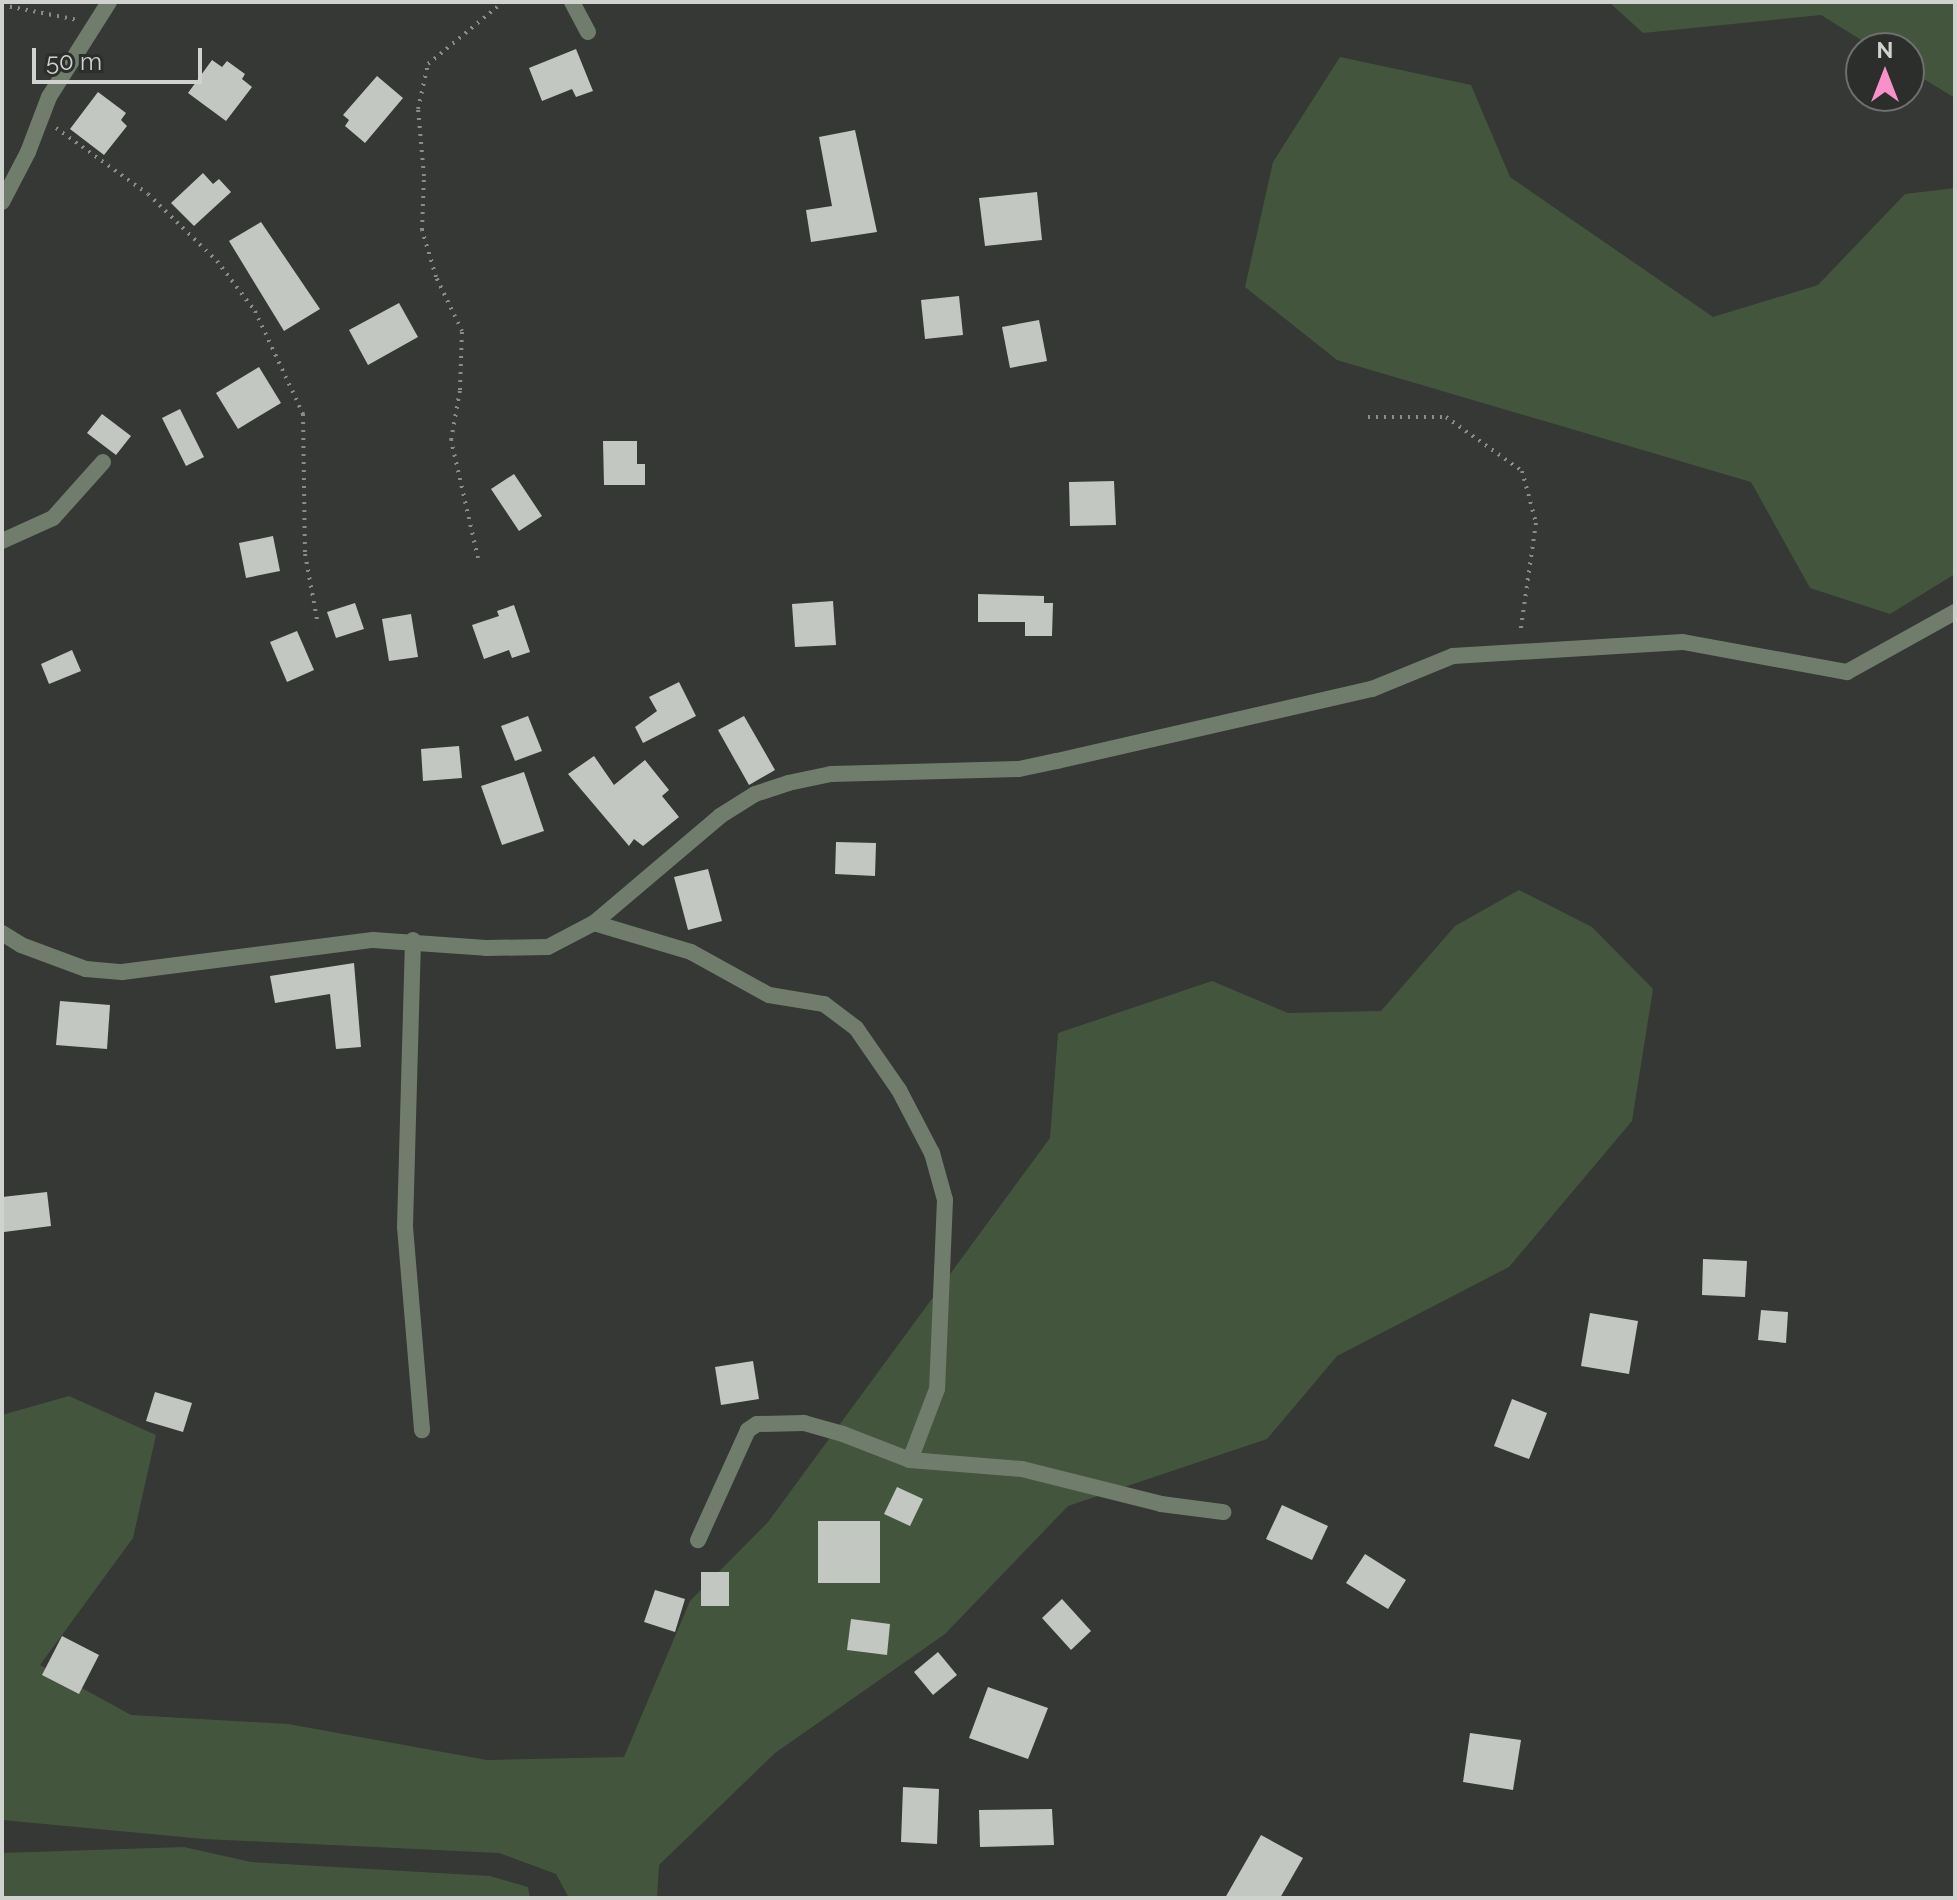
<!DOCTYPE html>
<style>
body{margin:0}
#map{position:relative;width:1957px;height:1900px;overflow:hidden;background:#353834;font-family:Raleway,sans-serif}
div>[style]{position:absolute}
.green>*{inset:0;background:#44553d}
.building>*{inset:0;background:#c3c7c1}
.path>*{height:4px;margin-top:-2px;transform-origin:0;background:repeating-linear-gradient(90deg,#8a8c89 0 2px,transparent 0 8px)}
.minor>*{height:16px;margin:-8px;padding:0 8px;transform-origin:8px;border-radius:8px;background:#717d6c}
span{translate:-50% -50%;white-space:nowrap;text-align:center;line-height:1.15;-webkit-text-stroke:8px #2b2e2a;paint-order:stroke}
.frame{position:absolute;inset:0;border:4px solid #d0d2d0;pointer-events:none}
.north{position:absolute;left:1845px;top:32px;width:80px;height:80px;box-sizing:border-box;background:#2b2e2a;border:2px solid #6d706c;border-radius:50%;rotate:0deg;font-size:22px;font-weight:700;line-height:32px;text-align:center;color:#d0d2d0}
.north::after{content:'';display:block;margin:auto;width:28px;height:36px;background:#f990ca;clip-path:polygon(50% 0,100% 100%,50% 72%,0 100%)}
.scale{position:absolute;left:32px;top:48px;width:170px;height:36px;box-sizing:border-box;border:4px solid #d0d2d0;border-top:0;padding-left:10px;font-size:24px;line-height:28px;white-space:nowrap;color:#d0d2d0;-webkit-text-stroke:6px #2b2e2a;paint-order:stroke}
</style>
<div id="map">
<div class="green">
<i style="clip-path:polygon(1609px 2px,1955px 2px,1955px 98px,1909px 70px,1909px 48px,1874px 48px,1821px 15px,1643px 33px)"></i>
<i style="clip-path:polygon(1340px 57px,1471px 85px,1510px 177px,1713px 317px,1818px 285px,1905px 194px,1955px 188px,1955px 574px,1890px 614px,1810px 588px,1751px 482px,1337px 360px,1245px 287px,1273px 162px)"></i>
<i style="clip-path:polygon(1519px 890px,1592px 927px,1653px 989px,1632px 1121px,1509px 1267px,1337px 1356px,1267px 1439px,1068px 1506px,945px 1634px,775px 1753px,659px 1865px,657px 1898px,569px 1898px,556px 1874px,499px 1853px,204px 1839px,2px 1820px,2px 1415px,69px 1396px,156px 1435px,133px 1538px,40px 1665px,131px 1715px,288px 1724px,487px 1760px,624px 1757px,690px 1601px,768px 1522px,1050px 1138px,1058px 1033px,1212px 981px,1288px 1013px,1381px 1011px,1455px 926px)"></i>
<i style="clip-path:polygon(184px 1847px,251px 1862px,490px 1876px,528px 1887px,530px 1898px,2px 1898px,2px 1853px)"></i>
</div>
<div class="building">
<i style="clip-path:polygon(576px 49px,593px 91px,576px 97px,572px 89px,542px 101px,529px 68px)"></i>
<i style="clip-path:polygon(212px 60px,222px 67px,227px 61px,245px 74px,242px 79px,252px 87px,226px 121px,188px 93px)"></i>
<i style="clip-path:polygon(377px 76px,403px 98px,365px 143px,345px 126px,349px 120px,343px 115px)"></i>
<i style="clip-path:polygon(98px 92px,126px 113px,121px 120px,127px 126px,104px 155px,70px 129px)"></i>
<i style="clip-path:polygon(855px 130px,877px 232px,811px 242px,806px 210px,832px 206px,819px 137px)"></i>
<i style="clip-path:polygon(203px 173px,213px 184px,219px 179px,231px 192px,194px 226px,171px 203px)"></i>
<i style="clip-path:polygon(1037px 192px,1042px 240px,985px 246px,979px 198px)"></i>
<i style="clip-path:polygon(261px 222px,320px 309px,284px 331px,229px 241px)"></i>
<i style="clip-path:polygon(959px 296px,963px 335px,925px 339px,921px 300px)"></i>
<i style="clip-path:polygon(399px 303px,418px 337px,368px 365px,349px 330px)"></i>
<i style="clip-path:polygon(1039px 320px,1047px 361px,1010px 368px,1002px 327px)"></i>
<i style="clip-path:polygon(259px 367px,281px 403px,238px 429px,216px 393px)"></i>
<i style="clip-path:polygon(180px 409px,204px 457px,186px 466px,162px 418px)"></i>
<i style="clip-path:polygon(102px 414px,131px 436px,116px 455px,87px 433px)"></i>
<i style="clip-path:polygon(603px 441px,637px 441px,637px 464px,645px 464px,645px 485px,604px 485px)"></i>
<i style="clip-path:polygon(514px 474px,542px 516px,519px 531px,491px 489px)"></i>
<i style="clip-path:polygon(1114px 481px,1116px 525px,1070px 526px,1069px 482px)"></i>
<i style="clip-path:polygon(273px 536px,280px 571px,246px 578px,239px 543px)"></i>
<i style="clip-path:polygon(978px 594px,1044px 596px,1044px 603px,1053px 603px,1052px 636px,1025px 636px,1025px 622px,978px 622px)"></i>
<i style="clip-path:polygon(833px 601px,836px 645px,795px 647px,792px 604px)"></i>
<i style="clip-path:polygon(355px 603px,364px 629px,336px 638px,327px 612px)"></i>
<i style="clip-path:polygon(514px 605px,530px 652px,512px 658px,509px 650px,484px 659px,472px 625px,499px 616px,497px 611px)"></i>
<i style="clip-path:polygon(411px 614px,418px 657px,389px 661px,382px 619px)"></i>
<i style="clip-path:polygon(297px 631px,314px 670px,287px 682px,270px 642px)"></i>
<i style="clip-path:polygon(72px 650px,81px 671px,49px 684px,41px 664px)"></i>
<i style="clip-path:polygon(679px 682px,696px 716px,643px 743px,635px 727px,657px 711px,649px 697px)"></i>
<i style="clip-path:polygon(528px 716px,542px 751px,515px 761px,501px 726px)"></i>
<i style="clip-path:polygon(744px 716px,775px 770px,749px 785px,718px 730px)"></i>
<i style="clip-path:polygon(459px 746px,462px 778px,423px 781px,421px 749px)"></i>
<i style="clip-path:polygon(594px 756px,614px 785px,645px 760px,669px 790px,662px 796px,679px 817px,643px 846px,634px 839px,629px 846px,568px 774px)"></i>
<i style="clip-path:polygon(524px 772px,544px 831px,502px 845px,481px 786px)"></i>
<i style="clip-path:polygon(836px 842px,876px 843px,875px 876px,835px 874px)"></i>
<i style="clip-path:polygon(708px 869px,722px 921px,688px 930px,674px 877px)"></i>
<i style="clip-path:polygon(354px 963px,361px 1047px,336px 1049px,330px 994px,275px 1003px,270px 976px)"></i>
<i style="clip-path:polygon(60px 1001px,110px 1005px,107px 1049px,56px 1045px)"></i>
<i style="clip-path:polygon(47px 1192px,51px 1226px,4px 1232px,2px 1197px)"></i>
<i style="clip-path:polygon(1703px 1259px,1747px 1261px,1745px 1297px,1702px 1295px)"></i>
<i style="clip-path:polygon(1761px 1310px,1788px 1312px,1786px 1343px,1758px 1340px)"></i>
<i style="clip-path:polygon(1590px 1313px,1638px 1321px,1629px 1374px,1581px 1366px)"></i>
<i style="clip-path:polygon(753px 1361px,759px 1399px,721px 1405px,715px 1367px)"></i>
<i style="clip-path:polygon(155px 1392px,192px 1403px,183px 1432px,146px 1421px)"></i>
<i style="clip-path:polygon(1512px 1399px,1547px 1413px,1529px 1459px,1494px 1446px)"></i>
<i style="clip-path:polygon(897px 1487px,923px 1499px,910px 1526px,884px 1514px)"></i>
<i style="clip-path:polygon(1282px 1505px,1328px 1526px,1312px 1560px,1266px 1539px)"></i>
<i style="clip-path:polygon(818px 1521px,880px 1521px,880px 1583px,818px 1583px)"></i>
<i style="clip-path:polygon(1365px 1554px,1406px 1580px,1388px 1609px,1346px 1583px)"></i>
<i style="clip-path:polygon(701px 1572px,729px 1572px,729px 1606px,701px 1606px)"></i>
<i style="clip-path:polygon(655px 1590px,685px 1599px,675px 1632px,644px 1622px)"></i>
<i style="clip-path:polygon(1062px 1599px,1091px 1631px,1071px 1650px,1042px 1618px)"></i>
<i style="clip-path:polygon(851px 1619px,890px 1624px,887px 1655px,847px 1650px)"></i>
<i style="clip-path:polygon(62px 1636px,99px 1655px,79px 1694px,42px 1675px)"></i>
<i style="clip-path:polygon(938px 1652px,957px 1675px,933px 1695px,914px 1672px)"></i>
<i style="clip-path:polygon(988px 1687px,1048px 1708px,1028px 1759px,969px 1738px)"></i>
<i style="clip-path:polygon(1470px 1733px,1521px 1740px,1513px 1790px,1463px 1782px)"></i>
<i style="clip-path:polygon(903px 1787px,939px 1789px,937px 1844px,901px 1842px)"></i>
<i style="clip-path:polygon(1052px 1809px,1054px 1845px,980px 1847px,979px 1810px)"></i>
<i style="clip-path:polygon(1261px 1835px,1303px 1858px,1280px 1898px,1225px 1898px)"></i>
</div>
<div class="path">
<i style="left:2px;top:5px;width:77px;rotate:11.2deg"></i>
<i style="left:56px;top:128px;width:113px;rotate:35.7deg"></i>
<i style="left:148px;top:194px;width:96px;rotate:44.2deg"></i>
<i style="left:217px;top:261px;width:63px;rotate:52.8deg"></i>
<i style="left:255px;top:311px;width:114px;rotate:65deg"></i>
<i style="left:303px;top:414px;width:140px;rotate:89.2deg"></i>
<i style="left:305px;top:554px;width:72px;rotate:79.6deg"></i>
<i style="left:1368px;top:417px;width:78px"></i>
<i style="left:1446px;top:417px;width:93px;rotate:35.4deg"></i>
<i style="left:1522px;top:471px;width:54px;rotate:74.9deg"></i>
<i style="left:1536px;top:523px;width:112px;rotate:98.2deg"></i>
<i style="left:478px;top:558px;width:121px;rotate:-102.9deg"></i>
<i style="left:451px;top:440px;width:51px;rotate:-79.8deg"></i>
<i style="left:460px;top:390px;width:59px;rotate:-88.1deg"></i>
<i style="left:462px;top:331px;width:60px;rotate:-115.7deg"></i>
<i style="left:436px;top:277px;width:49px;rotate:-106.6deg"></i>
<i style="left:422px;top:230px;width:54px;rotate:-87.9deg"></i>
<i style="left:424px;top:176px;width:67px;rotate:-95.1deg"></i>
<i style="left:418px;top:109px;width:46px;rotate:-77.5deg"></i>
<i style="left:428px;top:64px;width:97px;rotate:-39.6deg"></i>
</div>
<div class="minor">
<i style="left:572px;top:2px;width:34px;rotate:62deg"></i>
<i style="left:2px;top:202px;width:56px;rotate:-62.5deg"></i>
<i style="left:28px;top:152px;width:59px;rotate:-69.1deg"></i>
<i style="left:49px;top:97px;width:112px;rotate:-57.7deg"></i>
<i style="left:2px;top:541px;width:56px;rotate:-24.3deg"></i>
<i style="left:53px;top:518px;width:75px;rotate:-48.2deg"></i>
<i style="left:594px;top:923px;width:101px;rotate:16.6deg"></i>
<i style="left:691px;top:952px;width:89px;rotate:28.9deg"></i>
<i style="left:769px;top:995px;width:56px;rotate:9.3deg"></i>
<i style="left:824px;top:1004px;width:40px;rotate:37deg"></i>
<i style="left:856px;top:1028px;width:75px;rotate:55.3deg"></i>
<i style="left:899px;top:1090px;width:71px;rotate:62.4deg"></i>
<i style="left:932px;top:1153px;width:49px;rotate:74.5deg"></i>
<i style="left:945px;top:1200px;width:189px;rotate:92.4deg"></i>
<i style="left:937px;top:1389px;width:76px;rotate:110.8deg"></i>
<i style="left:910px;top:1460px;width:72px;rotate:-158.8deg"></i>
<i style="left:843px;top:1434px;width:41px;rotate:-164.2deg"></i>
<i style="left:804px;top:1423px;width:47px;rotate:178.8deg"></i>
<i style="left:757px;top:1424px;width:11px;rotate:146deg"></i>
<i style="left:748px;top:1430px;width:121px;rotate:114.4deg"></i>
<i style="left:2px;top:933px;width:22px;rotate:32deg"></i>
<i style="left:21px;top:945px;width:69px;rotate:20.3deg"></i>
<i style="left:86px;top:969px;width:36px;rotate:5deg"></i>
<i style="left:122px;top:972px;width:253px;rotate:-7.3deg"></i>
<i style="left:373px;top:940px;width:113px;rotate:4deg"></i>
<i style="left:486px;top:948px;width:62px;rotate:-0.9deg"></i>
<i style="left:548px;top:947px;width:52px;rotate:-27.6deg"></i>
<i style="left:594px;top:923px;width:165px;rotate:-40.3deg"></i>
<i style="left:720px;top:816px;width:41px;rotate:-32.2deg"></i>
<i style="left:755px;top:794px;width:35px;rotate:-18deg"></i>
<i style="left:788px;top:783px;width:44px;rotate:-11.8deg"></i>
<i style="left:831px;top:774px;width:188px;rotate:-1.5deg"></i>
<i style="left:1019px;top:769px;width:39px;rotate:-12deg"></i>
<i style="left:1057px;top:761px;width:323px;rotate:-12.9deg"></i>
<i style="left:1372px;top:689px;width:87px;rotate:-22.2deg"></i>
<i style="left:1453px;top:656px;width:230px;rotate:-3.5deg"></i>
<i style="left:1683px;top:642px;width:167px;rotate:10.4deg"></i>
<i style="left:1847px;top:672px;width:124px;rotate:-29.1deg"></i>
<i style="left:413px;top:940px;width:287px;rotate:91.6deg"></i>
<i style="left:405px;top:1227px;width:204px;rotate:85.2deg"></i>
<i style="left:910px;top:1460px;width:112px;rotate:4.6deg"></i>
<i style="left:1022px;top:1469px;width:143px;rotate:14.1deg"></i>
<i style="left:1161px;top:1504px;width:63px;rotate:7.4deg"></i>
</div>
<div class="frame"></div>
<div class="north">N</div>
<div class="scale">50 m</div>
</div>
